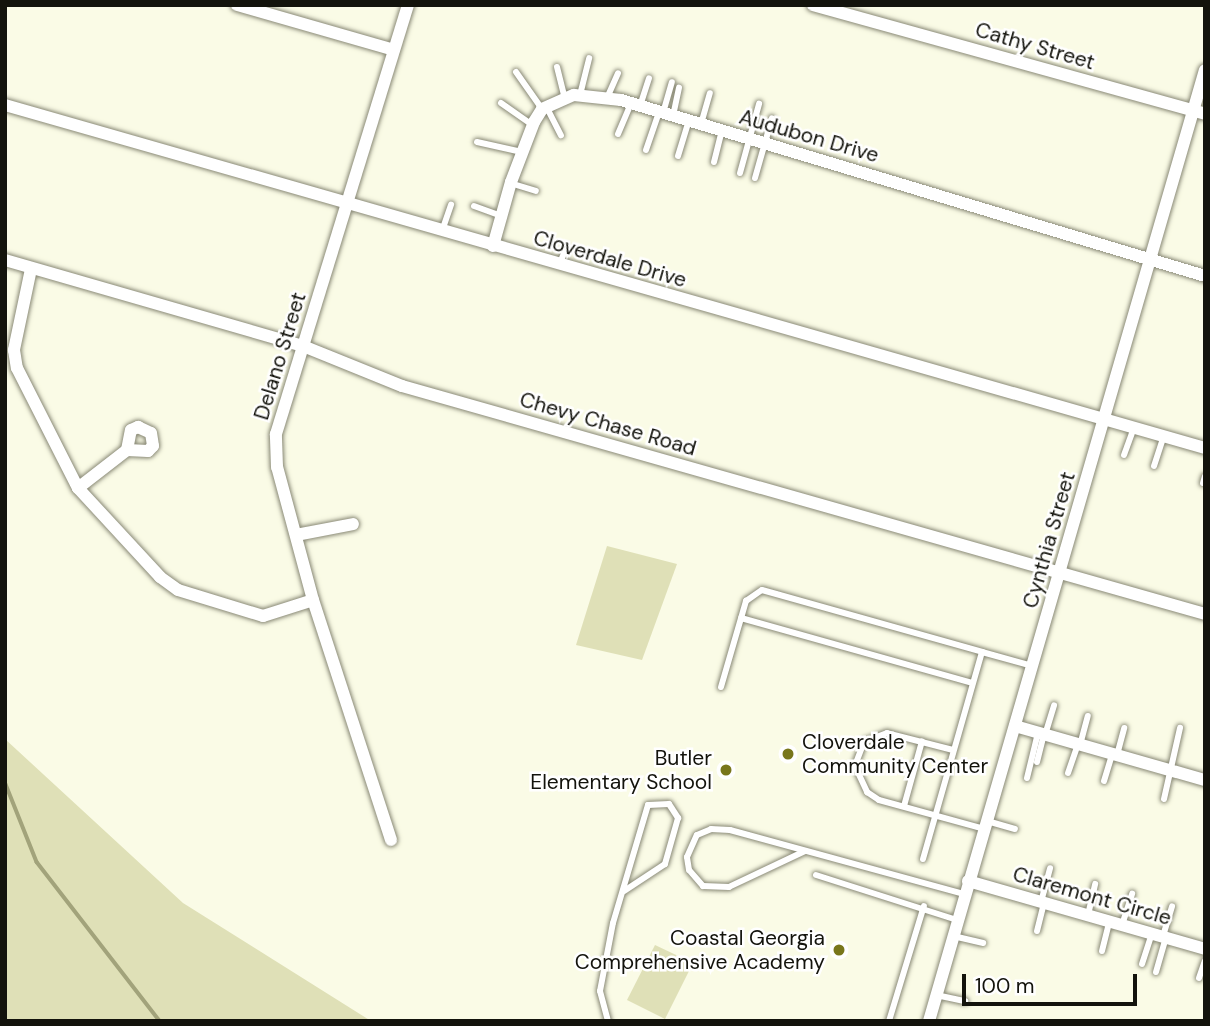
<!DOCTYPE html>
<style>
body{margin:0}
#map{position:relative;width:1210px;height:1026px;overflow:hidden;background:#fafbe6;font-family:"DM Sans",sans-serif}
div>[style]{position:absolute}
.green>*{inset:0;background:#dfe0b7}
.stream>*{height:3.5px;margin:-1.75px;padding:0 1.75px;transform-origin:1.75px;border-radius:1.75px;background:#a2a37b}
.roads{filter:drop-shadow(0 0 2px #898976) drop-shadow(0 0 2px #898976)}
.service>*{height:6px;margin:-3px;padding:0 3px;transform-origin:3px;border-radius:3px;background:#fff}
.minor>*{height:12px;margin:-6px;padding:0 6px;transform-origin:6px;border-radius:6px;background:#fff}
.dots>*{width:19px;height:19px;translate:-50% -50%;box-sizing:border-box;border:4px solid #fff;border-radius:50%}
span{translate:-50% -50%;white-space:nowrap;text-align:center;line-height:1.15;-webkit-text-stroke:5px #fff;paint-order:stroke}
.street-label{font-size:21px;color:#13130c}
.poi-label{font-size:21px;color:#13130c}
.left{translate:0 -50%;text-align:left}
.right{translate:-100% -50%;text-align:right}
.frame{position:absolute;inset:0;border:7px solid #13130c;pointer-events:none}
.scale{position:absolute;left:962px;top:974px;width:175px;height:32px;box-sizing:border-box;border:4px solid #13130c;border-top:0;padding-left:9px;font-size:21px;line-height:24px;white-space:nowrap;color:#13130c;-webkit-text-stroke:5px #fff;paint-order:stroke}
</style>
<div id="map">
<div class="green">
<i style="clip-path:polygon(607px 546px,677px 564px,642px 660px,576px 645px)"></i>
<i style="clip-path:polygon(5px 739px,183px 903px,371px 1021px,5px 1021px)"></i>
<i style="clip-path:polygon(655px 945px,693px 963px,665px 1019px,627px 1000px)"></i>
</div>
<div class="stream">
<i style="left:5px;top:782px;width:86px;rotate:68.2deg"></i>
<i style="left:37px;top:862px;width:201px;rotate:52.3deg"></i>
</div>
<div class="roads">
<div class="service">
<i style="left:557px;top:67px;width:30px;rotate:76deg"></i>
<i style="left:516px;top:72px;width:45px;rotate:54.9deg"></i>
<i style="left:580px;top:95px;width:38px;rotate:-76deg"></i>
<i style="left:607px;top:98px;width:27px;rotate:-66deg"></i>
<i style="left:501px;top:103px;width:39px;rotate:35deg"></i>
<i style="left:546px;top:106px;width:33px;rotate:63deg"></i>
<i style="left:640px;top:106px;width:29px;rotate:-72deg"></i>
<i style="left:663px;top:113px;width:32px;rotate:-74deg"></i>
<i style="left:673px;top:116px;width:29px;rotate:-78deg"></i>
<i style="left:701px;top:124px;width:32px;rotate:-74deg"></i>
<i style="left:618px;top:134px;width:33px;rotate:-67deg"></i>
<i style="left:477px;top:142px;width:46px;rotate:12.5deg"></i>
<i style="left:646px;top:150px;width:40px;rotate:-71.1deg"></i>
<i style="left:678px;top:156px;width:37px;rotate:-73deg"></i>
<i style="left:714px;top:162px;width:33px;rotate:-76deg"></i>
<i style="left:740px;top:173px;width:72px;rotate:-74.6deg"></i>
<i style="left:755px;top:178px;width:62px;rotate:-74.2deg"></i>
<i style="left:510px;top:183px;width:27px;rotate:17deg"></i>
<i style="left:474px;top:206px;width:30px;rotate:20deg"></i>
<i style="left:442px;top:231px;width:28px;rotate:-71deg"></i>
<i style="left:560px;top:263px;width:16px;rotate:-68deg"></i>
<i style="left:1124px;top:455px;width:29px;rotate:-70deg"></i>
<i style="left:1154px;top:466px;width:32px;rotate:-72deg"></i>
<i style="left:1203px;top:483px;width:7px;rotate:-74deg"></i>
<i style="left:741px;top:618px;width:240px;rotate:15.7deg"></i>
<i style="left:721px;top:687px;width:90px;rotate:-73.8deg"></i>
<i style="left:746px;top:601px;width:19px;rotate:-35deg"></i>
<i style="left:762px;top:590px;width:229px;rotate:15.7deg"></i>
<i style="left:1045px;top:735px;width:31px;rotate:-73deg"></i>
<i style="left:1080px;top:745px;width:30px;rotate:-75deg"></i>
<i style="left:953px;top:750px;width:68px;rotate:-165.6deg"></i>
<i style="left:887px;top:733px;width:25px;rotate:159deg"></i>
<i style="left:864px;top:742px;width:26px;rotate:111deg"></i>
<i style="left:855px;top:766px;width:29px;rotate:65deg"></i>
<i style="left:867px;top:792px;width:14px;rotate:34deg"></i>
<i style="left:879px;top:800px;width:109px;rotate:15.4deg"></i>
<i style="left:1117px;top:755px;width:28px;rotate:-75deg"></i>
<i style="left:1037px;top:762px;width:29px;rotate:-76deg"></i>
<i style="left:1068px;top:773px;width:31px;rotate:-71deg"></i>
<i style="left:1027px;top:778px;width:46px;rotate:-76.3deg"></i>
<i style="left:1104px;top:781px;width:28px;rotate:-73deg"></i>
<i style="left:1164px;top:799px;width:73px;rotate:-77.3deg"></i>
<i style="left:904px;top:806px;width:67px;rotate:-74.5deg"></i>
<i style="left:987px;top:821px;width:29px;rotate:16deg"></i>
<i style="left:805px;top:851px;width:84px;rotate:154.7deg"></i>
<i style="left:729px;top:887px;width:26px;rotate:-178deg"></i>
<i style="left:703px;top:886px;width:21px;rotate:-131deg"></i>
<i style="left:689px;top:870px;width:13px;rotate:-99deg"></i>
<i style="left:687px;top:857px;width:24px;rotate:-66deg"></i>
<i style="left:697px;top:835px;width:15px;rotate:-23deg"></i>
<i style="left:711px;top:829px;width:19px;rotate:3deg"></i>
<i style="left:730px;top:830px;width:243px;rotate:15.3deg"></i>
<i style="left:923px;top:859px;width:215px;rotate:-74.1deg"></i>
<i style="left:982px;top:652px;width:52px;rotate:15.6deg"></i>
<i style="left:816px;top:875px;width:148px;rotate:17.7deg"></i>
<i style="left:1041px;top:902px;width:35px;rotate:-75deg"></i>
<i style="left:1088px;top:915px;width:32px;rotate:-77deg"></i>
<i style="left:1122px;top:925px;width:33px;rotate:-72deg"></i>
<i style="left:1037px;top:931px;width:29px;rotate:-76deg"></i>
<i style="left:953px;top:936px;width:31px;rotate:13deg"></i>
<i style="left:1163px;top:936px;width:31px;rotate:-73deg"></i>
<i style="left:1102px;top:951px;width:30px;rotate:-76deg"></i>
<i style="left:1142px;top:964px;width:33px;rotate:-72deg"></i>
<i style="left:1156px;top:972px;width:36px;rotate:-74deg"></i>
<i style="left:1199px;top:978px;width:18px;rotate:-71deg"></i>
<i style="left:936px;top:995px;width:30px;rotate:12deg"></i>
<i style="left:608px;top:1021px;width:31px;rotate:-105deg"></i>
<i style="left:600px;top:991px;width:69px;rotate:-79.2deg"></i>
<i style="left:613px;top:923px;width:123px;rotate:-73.5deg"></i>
<i style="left:648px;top:805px;width:21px;rotate:-3deg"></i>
<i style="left:669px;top:804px;width:17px;rotate:57deg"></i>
<i style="left:678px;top:818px;width:48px;rotate:105.8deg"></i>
<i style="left:665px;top:864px;width:49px;rotate:146.6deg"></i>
<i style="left:889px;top:1021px;width:120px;rotate:-73.1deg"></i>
</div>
<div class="minor">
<i style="left:237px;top:5px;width:163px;rotate:16deg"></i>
<i style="left:813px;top:5px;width:407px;rotate:15.5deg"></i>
<i style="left:5px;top:105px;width:1248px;rotate:15.95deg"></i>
<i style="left:493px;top:246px;width:66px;rotate:-74.3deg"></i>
<i style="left:511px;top:182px;width:64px;rotate:-69deg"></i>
<i style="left:534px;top:122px;width:15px;rotate:-58deg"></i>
<i style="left:542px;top:109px;width:35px;rotate:-24deg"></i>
<i style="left:574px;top:95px;width:47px;rotate:6.1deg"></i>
<i style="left:621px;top:100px;width:610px;rotate:16.77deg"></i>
<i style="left:5px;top:260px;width:310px;rotate:16.1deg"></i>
<i style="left:303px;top:346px;width:107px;rotate:22deg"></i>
<i style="left:402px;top:386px;width:835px;rotate:15.85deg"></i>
<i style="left:31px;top:269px;width:83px;rotate:101.9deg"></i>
<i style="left:14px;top:350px;width:18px;rotate:81deg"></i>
<i style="left:17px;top:368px;width:135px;rotate:63.1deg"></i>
<i style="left:78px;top:488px;width:121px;rotate:47.3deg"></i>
<i style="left:160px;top:577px;width:22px;rotate:36deg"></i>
<i style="left:178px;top:590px;width:89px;rotate:17deg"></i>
<i style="left:263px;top:616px;width:52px;rotate:-17.7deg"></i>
<i style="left:78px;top:488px;width:62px;rotate:-37.8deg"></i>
<i style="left:127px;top:450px;width:20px;rotate:-79deg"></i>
<i style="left:131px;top:430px;width:8px;rotate:-23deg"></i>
<i style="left:138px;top:427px;width:14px;rotate:25deg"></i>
<i style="left:151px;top:433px;width:13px;rotate:81deg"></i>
<i style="left:153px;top:446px;width:7px;rotate:135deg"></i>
<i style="left:148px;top:451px;width:21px;rotate:-177deg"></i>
<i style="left:296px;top:535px;width:58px;rotate:-10.9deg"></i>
<i style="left:1015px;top:726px;width:198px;rotate:15.9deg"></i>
<i style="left:391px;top:840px;width:252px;rotate:-108deg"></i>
<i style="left:313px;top:600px;width:138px;rotate:-105.1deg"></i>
<i style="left:277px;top:467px;width:33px;rotate:-92deg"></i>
<i style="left:276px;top:434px;width:449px;rotate:-72.9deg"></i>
<i style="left:968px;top:881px;width:247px;rotate:16deg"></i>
<i style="left:929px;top:1021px;width:990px;rotate:-73.82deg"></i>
</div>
</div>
<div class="dots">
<i style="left:788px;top:754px;background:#78761b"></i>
<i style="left:726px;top:770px;background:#78761b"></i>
<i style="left:839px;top:950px;background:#78761b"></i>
</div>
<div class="street-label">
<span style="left:1035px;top:46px;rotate:16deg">Cathy Street</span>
<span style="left:809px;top:136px;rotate:16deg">Audubon Drive</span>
<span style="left:610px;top:259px;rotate:16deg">Cloverdale Drive</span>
<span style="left:280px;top:356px;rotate:-73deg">Delano Street</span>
<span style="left:608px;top:424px;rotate:16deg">Chevy Chase Road</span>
<span style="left:1049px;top:540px;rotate:-74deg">Cynthia Street</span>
<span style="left:1092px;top:896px;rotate:16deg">Claremont Circle</span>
</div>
<div class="poi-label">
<span class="left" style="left:802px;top:754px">Cloverdale<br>Community Center</span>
<span class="right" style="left:712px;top:770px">Butler<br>Elementary School</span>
<span class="right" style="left:825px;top:950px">Coastal Georgia<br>Comprehensive Academy</span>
</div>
<div class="frame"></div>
<div class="scale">100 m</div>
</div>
